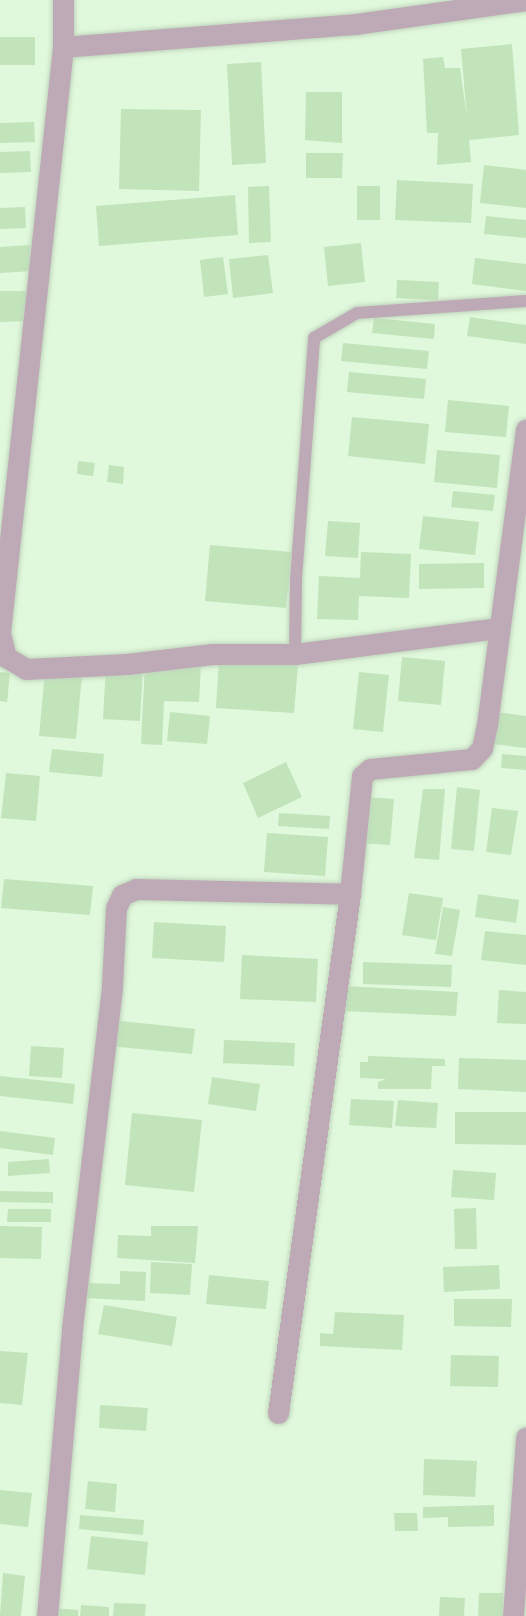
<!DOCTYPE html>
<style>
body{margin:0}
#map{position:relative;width:526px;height:1616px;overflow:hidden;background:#e0f8dc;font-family:"Exo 2",sans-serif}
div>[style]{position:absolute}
.building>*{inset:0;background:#c1e4ba}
.roads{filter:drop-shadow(0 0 2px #c0d5bc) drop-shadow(0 0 2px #c0d5bc)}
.lane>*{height:12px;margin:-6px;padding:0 6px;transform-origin:6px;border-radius:6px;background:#beaab7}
.street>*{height:21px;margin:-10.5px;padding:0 10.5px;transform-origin:10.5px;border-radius:10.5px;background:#beaab7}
span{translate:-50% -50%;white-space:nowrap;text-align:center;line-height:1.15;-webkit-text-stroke:7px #e0f8dc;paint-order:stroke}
</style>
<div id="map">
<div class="building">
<i style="clip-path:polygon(0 37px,35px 37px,35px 65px,0 65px)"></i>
<i style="clip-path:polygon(512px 44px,519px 135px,469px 140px,471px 162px,437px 165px,438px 133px,427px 133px,423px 59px,443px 57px,445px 68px,460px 68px,467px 118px,461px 49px)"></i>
<i style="clip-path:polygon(261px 62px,266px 163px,232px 165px,227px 64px)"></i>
<i style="clip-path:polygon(306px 92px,342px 92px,342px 143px,305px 140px)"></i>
<i style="clip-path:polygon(121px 109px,201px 110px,199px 191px,119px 189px)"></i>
<i style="clip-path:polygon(34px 122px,35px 142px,0 143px,0 123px)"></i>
<i style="clip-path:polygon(30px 151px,31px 172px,0 173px,0 152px)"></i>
<i style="clip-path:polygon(306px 153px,343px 153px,342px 178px,306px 178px)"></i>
<i style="clip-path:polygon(484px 165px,526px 170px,526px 208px,480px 203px)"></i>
<i style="clip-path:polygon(397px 180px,473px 184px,471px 223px,395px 220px)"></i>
<i style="clip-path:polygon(269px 186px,271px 242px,249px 243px,248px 187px)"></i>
<i style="clip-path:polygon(357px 186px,380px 186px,380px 220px,357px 220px)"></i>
<i style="clip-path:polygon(235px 195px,238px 235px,99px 246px,96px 206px)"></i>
<i style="clip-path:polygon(25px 207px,26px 228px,0 229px,0 208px)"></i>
<i style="clip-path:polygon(486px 216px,526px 220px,526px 238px,484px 234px)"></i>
<i style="clip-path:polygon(361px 243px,365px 282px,328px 286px,324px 247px)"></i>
<i style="clip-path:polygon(30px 245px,32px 271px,0 273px,0 247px)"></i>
<i style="clip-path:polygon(268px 255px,273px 293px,233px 298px,229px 259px)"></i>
<i style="clip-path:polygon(223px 257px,228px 294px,204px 297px,200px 260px)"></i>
<i style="clip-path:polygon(475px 258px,526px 264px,526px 291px,472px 284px)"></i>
<i style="clip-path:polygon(397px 280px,439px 282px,438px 300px,396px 298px)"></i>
<i style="clip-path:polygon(0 291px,26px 291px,26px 321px,0 322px)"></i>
<i style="clip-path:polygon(470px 317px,526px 325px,526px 344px,467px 336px)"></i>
<i style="clip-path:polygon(374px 318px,435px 324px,434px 339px,372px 333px)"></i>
<i style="clip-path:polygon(343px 343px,429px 351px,427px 369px,341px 361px)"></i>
<i style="clip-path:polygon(349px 372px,426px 379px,424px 399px,347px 392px)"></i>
<i style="clip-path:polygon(448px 400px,509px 406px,506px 437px,445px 432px)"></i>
<i style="clip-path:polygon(352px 417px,429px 424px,425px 464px,348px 456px)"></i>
<i style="clip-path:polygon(437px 450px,500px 455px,497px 488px,434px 482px)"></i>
<i style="clip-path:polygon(78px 461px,95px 463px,93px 476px,77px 474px)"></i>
<i style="clip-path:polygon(109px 465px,124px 467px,123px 484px,107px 482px)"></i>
<i style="clip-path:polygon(453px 491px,495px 495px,493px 511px,451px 507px)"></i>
<i style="clip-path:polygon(423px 516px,479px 522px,475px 555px,419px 549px)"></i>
<i style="clip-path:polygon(328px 521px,360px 523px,358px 558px,325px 556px)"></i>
<i style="clip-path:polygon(210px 545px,292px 552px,286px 608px,205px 601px)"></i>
<i style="clip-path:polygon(361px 552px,411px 554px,409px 598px,359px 596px,358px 620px,317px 619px,319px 576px,360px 578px)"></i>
<i style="clip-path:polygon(484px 563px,484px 588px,419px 589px,419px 564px)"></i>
<i style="clip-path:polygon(402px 657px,445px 661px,441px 705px,398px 701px)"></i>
<i style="clip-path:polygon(219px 660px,298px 665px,294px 713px,216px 708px)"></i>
<i style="clip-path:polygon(145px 663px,201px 665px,199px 702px,164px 701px,162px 745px,141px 744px)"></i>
<i style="clip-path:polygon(106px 666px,143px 668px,140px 721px,103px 719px)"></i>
<i style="clip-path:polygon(0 672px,10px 673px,7px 702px,0 701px)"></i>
<i style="clip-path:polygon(45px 672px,82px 675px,76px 739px,39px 736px)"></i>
<i style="clip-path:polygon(359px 672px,389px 675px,383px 732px,353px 729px)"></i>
<i style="clip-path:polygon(170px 712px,210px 716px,207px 744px,167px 741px)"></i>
<i style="clip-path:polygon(497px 712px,526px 716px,526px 748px,492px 744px)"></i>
<i style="clip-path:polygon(52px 749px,104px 754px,102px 777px,49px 772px)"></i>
<i style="clip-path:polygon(502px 754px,526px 756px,526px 770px,501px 768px)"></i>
<i style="clip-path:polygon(286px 762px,302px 797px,258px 818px,243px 783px)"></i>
<i style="clip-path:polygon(6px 773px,40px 776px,36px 821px,1px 818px)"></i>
<i style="clip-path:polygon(457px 787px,480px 790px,474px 851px,451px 849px)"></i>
<i style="clip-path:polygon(423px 789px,445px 789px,439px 860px,414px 858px)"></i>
<i style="clip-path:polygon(363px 797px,394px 799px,390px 845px,360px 843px)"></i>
<i style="clip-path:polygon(492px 808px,518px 811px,511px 855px,486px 852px)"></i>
<i style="clip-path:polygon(279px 813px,330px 816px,329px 829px,278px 826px)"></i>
<i style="clip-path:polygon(267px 833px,328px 837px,325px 876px,264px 872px)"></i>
<i style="clip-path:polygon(4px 879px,93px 886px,90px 915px,1px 908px)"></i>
<i style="clip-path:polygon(409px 893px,443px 898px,436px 940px,402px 935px)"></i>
<i style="clip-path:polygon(478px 894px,519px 900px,516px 923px,475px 917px)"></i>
<i style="clip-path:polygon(443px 907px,460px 910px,452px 956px,435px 954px)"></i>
<i style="clip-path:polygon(154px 922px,226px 926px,224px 962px,152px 958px)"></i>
<i style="clip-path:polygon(485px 931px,526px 935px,526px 965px,481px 960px)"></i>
<i style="clip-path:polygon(242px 955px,318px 959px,316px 1002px,240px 999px)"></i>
<i style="clip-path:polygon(363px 962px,452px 965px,451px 987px,363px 984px)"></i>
<i style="clip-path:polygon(343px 986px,458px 992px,456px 1016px,342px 1011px)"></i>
<i style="clip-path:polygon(499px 990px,526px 992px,526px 1024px,497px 1023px)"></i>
<i style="clip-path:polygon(112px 1020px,195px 1029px,192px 1054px,109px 1046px)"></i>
<i style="clip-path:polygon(224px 1040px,295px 1043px,294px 1066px,223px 1063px)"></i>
<i style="clip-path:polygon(31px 1046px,64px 1048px,62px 1078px,29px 1076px)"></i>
<i style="clip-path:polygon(368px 1056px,445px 1059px,445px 1066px,432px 1066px,431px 1089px,378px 1089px,378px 1082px,386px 1079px,360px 1078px,360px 1062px,368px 1062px)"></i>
<i style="clip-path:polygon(459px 1058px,526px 1060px,526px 1092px,458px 1089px)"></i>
<i style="clip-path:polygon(0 1076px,75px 1084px,73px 1104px,0 1096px)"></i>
<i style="clip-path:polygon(212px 1077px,260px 1084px,256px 1111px,208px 1104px)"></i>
<i style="clip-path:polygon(351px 1099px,394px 1101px,392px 1128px,349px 1125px)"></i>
<i style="clip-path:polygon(398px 1100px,438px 1103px,436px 1128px,395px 1126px)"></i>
<i style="clip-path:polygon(455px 1112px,526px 1112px,526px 1145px,455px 1144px)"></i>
<i style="clip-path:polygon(132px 1113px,202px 1120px,194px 1192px,125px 1185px)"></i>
<i style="clip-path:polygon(0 1131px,55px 1138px,53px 1155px,0 1148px)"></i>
<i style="clip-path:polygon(49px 1159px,50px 1173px,8px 1176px,8px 1162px)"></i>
<i style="clip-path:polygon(453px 1170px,496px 1173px,494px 1200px,451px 1197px)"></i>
<i style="clip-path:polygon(0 1191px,53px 1192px,53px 1203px,0 1202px)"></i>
<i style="clip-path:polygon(476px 1208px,477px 1249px,455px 1249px,454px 1209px)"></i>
<i style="clip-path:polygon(8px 1209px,51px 1209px,51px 1222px,7px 1222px)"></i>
<i style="clip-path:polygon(0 1226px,42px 1227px,41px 1259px,0 1258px)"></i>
<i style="clip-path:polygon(151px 1226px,198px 1226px,195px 1263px,117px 1258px,118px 1235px,151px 1236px)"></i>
<i style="clip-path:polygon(151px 1262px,192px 1264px,190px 1295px,150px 1293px)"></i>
<i style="clip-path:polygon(499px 1265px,500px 1289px,444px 1292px,443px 1267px)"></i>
<i style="clip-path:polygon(120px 1271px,146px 1272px,145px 1301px,84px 1298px,84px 1283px,120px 1284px)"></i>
<i style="clip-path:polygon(209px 1275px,269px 1281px,266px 1309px,206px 1304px)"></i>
<i style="clip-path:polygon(454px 1299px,512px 1299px,511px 1327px,454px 1326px)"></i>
<i style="clip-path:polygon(104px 1305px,177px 1317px,172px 1346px,98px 1334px)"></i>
<i style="clip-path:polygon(335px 1312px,404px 1315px,402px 1350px,320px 1346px,320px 1333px,333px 1334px)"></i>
<i style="clip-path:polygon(0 1351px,28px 1353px,22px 1405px,0 1403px)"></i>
<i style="clip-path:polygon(451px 1355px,499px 1356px,498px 1387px,450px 1386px)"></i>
<i style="clip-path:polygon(100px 1405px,148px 1408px,146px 1431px,99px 1428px)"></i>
<i style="clip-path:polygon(424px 1459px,477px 1461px,475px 1497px,423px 1495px)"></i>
<i style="clip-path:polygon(88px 1481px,117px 1484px,115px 1512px,85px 1509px)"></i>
<i style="clip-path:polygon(0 1490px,32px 1493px,28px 1527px,0 1524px)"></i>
<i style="clip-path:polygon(494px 1505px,494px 1526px,448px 1527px,448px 1517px,423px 1518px,423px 1507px)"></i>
<i style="clip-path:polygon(394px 1513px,417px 1513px,418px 1531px,395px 1531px)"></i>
<i style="clip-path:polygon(80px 1515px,144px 1520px,143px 1535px,79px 1529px)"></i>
<i style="clip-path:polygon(91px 1536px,148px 1542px,145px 1575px,87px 1569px)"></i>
<i style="clip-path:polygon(3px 1573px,25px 1576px,21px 1616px,0 1616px)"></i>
<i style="clip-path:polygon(479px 1593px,503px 1593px,503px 1616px,478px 1616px)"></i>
<i style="clip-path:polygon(440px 1597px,465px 1598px,464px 1616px,439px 1616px)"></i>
<i style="clip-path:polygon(114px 1603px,146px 1604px,145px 1616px,113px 1616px)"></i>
<i style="clip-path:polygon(81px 1605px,109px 1607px,109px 1616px,80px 1616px)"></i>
<i style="clip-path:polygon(51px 1608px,78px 1610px,78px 1616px,50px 1616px)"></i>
</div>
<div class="roads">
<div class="lane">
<i style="left:295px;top:654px;width:75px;rotate:-89.2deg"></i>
<i style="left:296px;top:579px;width:242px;rotate:-85.7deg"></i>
<i style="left:314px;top:338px;width:50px;rotate:-30.2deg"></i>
<i style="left:357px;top:313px;width:169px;rotate:-4.1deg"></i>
</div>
<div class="street">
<i style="left:63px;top:0;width:47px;rotate:90deg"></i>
<i style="left:63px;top:47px;width:589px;rotate:96.14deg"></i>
<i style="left:0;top:633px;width:25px;rotate:76deg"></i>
<i style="left:6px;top:657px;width:23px;rotate:31deg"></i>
<i style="left:26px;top:669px;width:101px;rotate:-2.8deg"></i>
<i style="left:127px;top:664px;width:86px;rotate:-6.7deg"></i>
<i style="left:212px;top:654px;width:83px"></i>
<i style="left:295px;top:654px;width:204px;rotate:-7.3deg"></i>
<i style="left:63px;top:47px;width:294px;rotate:-4.5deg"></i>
<i style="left:356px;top:24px;width:172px;rotate:-8deg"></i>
<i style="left:278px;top:1413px;width:524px;rotate:-82.1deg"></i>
<i style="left:47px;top:1616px;width:289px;rotate:-85deg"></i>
<i style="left:72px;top:1328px;width:344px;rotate:-83.3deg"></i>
<i style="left:112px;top:986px;width:78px;rotate:-87.1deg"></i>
<i style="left:116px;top:908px;width:14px;rotate:-65deg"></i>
<i style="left:122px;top:895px;width:15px;rotate:-23deg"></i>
<i style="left:136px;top:889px;width:214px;rotate:1.3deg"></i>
<i style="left:350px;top:894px;width:119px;rotate:-84.2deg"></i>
<i style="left:362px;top:776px;width:11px;rotate:-41deg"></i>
<i style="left:370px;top:769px;width:102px;rotate:-5.6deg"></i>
<i style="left:472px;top:759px;width:15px;rotate:-48deg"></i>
<i style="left:482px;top:748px;width:24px;rotate:-78deg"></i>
<i style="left:487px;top:725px;width:298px;rotate:-82.5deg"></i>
<i style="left:513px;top:1616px;width:179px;rotate:-85.8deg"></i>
</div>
</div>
</div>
